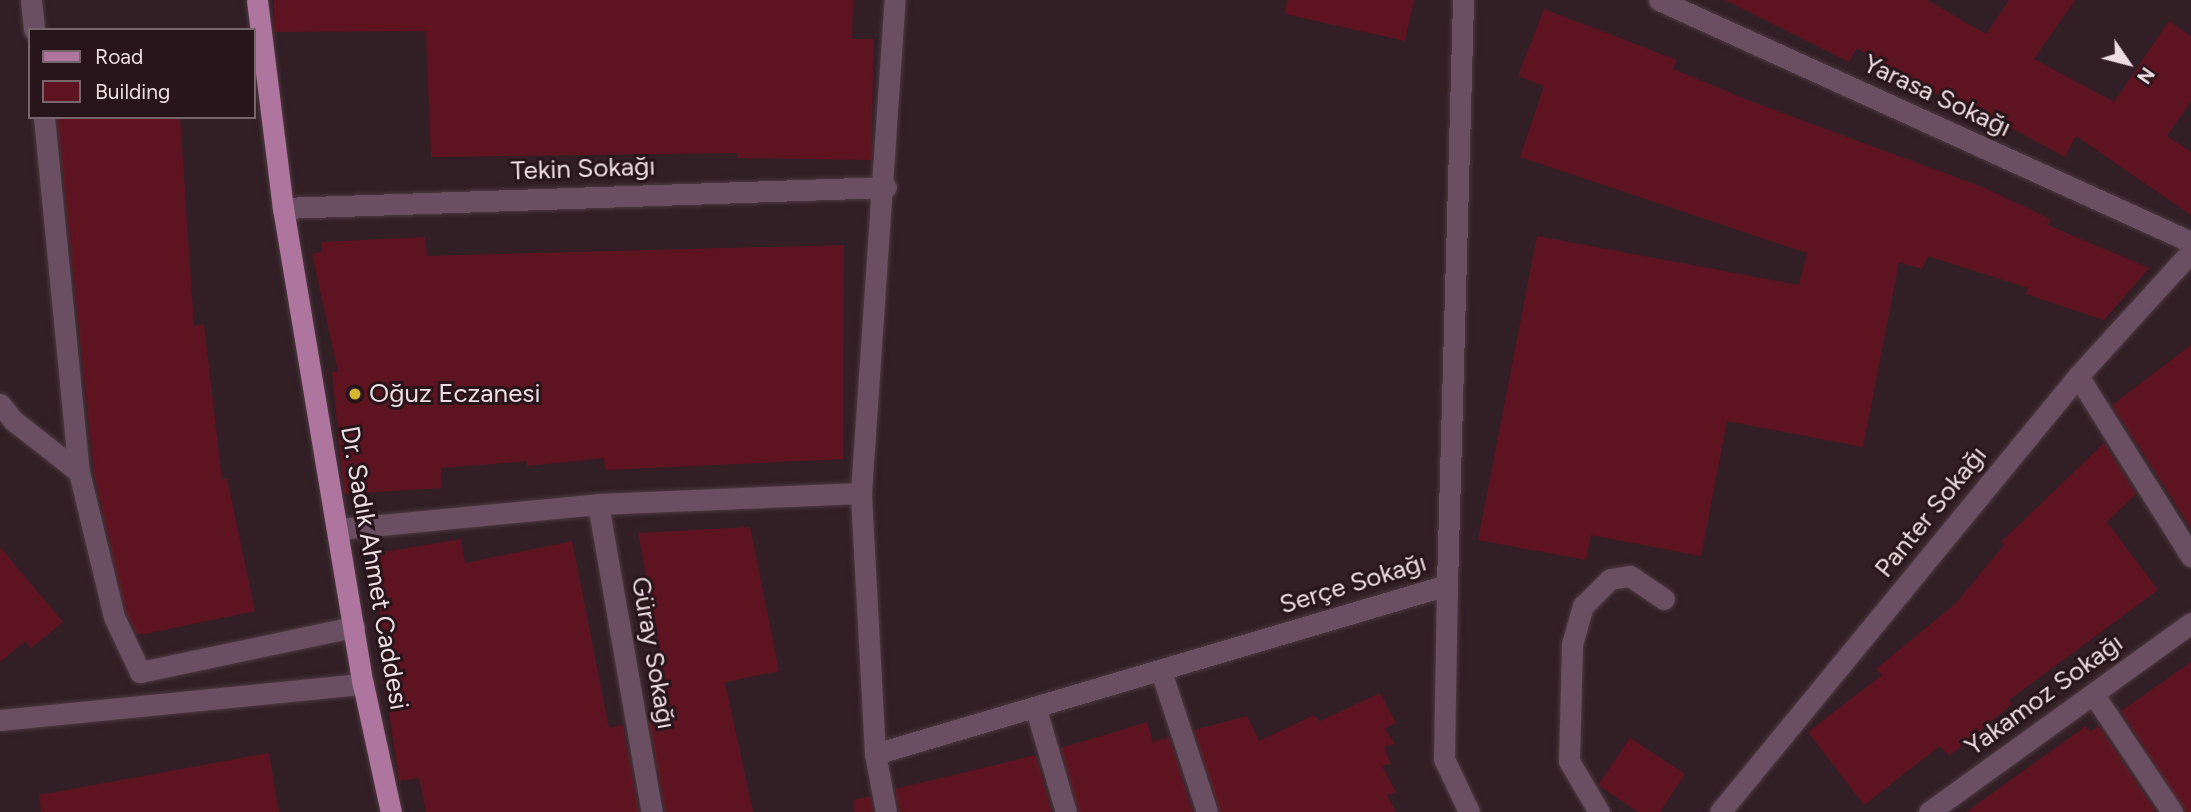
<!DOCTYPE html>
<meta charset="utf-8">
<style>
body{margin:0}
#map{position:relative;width:2191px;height:812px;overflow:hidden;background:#321e25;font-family:Figtree,sans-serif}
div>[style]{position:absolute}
.building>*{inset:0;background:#5e1420}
.roads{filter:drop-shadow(0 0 2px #4c393f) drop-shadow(0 0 2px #4c393f)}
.minor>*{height:21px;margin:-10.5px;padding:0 10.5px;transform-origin:10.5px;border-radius:10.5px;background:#6a4e61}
.major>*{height:21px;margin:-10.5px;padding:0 10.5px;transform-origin:10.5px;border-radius:10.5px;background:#ae759e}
.dots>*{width:19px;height:19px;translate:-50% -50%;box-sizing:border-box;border:4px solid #28151b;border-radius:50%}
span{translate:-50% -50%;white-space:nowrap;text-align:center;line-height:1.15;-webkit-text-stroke:6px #28151b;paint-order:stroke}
.street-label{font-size:26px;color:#ebdde1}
.poi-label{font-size:26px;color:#ebdde1}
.left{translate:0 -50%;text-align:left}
.legend{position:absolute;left:28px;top:28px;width:228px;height:91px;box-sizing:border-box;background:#28151b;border:2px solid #76656a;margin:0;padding:9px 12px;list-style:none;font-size:21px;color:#ebdde1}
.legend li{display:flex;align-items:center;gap:14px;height:35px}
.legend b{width:35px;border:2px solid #76656a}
.north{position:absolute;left:2093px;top:28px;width:70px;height:70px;-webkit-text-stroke:5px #28151b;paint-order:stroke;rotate:125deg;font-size:19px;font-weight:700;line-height:28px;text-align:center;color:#ebdde1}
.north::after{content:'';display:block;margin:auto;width:24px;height:32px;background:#ebdde1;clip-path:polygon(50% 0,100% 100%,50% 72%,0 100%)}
</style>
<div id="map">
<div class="building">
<i style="clip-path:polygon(274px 0,853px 0,852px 39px,874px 39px,871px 160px,737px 158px,737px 153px,431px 157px,426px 31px,274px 32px)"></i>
<i style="clip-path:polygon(1287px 0,1414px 0,1405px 41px,1285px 14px)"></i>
<i style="clip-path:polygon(1725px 0,1927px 0,1986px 34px,2009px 0,2075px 0,2034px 59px,2114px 102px,2169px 21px,2191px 36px,2191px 101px,2167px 136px,2191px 152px,2191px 215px,2076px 136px,2065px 157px,1987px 115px,1984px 121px,1857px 48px,1849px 62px)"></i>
<i style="clip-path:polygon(1544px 9px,1677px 60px,1673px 69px,1753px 102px,1985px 188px,2050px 219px,2048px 225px,2149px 268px,2104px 320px,2026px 294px,2028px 288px,1928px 256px,1922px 269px,1899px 262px,1863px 447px,1727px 421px,1701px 556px,1591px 535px,1586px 560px,1478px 540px,1537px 236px,1799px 285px,1807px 253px,1520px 157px,1544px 86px,1518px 76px)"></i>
<i style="clip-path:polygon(57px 117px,180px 117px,194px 326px,204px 324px,222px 480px,227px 478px,255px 611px,145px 634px,137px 634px,126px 613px,94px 474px)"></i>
<i style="clip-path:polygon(425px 237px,427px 256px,844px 245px,843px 459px,605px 470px,604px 458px,527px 466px,527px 461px,441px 468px,442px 488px,344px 494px,332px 372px,338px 372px,312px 254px,322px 252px,322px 242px)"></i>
<i style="clip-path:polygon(2191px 345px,2191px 528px,2112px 405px)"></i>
<i style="clip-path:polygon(2104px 443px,2136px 494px,2107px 522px,2158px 590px,2009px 700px,2012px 704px,1949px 756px,1940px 746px,1864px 805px,1808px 732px,1882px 675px,1876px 669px,1956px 603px,2004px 545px,2001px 542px)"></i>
<i style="clip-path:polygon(750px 527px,779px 671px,725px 682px,753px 812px,665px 812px,649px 719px,672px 714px,638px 533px)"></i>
<i style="clip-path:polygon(461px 539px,465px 563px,572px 541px,609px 728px,623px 725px,639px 812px,426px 812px,419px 778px,399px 781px,383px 671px,389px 670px,371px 554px)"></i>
<i style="clip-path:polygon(0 547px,63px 622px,31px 648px,25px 641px,0 662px)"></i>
<i style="clip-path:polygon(2191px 662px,2191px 812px,2185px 812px,2121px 711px)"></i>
<i style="clip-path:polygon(1380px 693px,1396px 723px,1385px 729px,1395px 744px,1384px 747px,1391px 764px,1382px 766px,1396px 792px,1387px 795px,1396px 812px,1220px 812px,1194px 730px,1247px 716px,1259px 741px,1314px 715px,1320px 721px)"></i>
<i style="clip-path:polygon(1147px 722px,1153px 742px,1169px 737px,1193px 812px,1079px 812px,1061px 748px)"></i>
<i style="clip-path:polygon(2086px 726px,2090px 732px,2099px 726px,2156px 812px,1966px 812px)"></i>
<i style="clip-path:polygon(1630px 738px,1685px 774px,1660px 812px,1638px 812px,1598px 785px)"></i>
<i style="clip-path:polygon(269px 753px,279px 812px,41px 812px,39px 795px)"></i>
<i style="clip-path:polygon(1036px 755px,1052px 812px,899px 812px,895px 789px)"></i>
<i style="clip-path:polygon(870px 796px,873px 812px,854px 812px,853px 800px)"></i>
</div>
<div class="roads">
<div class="minor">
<i style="left:31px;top:0;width:30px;rotate:84deg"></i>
<i style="left:1659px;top:0;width:584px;rotate:24.46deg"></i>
<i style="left:44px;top:117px;width:357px;rotate:84.4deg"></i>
<i style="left:79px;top:472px;width:149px;rotate:76.4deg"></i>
<i style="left:114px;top:617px;width:61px;rotate:64.7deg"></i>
<i style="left:140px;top:672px;width:219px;rotate:-11.9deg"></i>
<i style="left:283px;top:208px;width:603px;rotate:-1.99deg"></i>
<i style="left:2078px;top:376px;width:213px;rotate:57.9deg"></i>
<i style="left:0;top:404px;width:22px;rotate:51deg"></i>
<i style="left:14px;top:421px;width:83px;rotate:38.1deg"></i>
<i style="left:598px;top:504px;width:313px;rotate:80.1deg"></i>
<i style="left:339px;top:529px;width:260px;rotate:-5.5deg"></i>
<i style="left:598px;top:504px;width:263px;rotate:-2.4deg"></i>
<i style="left:1447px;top:585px;width:174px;rotate:91deg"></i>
<i style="left:1444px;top:759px;width:59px;rotate:64.7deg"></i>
<i style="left:1161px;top:671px;width:148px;rotate:71.9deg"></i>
<i style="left:2094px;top:695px;width:141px;rotate:56.3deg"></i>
<i style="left:1036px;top:709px;width:107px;rotate:73.8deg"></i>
<i style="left:0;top:720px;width:365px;rotate:-5.7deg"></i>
<i style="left:875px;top:754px;width:596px;rotate:-16.46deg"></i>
<i style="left:1447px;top:585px;width:585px;rotate:-88.43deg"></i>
<i style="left:886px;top:812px;width:59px;rotate:-100.7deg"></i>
<i style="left:875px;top:754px;width:261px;rotate:-93.1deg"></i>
<i style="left:861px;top:493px;width:494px;rotate:-86.1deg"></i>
<i style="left:1599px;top:812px;width:59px;rotate:-120.5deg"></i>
<i style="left:1569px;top:761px;width:117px;rotate:-88.5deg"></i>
<i style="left:1572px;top:644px;width:40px;rotate:-74deg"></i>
<i style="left:1583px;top:606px;width:38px;rotate:-45deg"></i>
<i style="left:1610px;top:579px;width:20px;rotate:-9deg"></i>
<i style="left:1630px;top:576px;width:41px;rotate:34.1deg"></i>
<i style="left:1720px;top:812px;width:564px;rotate:-50.61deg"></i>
<i style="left:2078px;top:376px;width:168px;rotate:-47.7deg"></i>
<i style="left:1929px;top:812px;width:323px;rotate:-35.8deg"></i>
</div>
<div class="major">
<i style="left:257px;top:0;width:210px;rotate:82.9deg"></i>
<i style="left:283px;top:208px;width:483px;rotate:80.5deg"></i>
<i style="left:363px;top:684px;width:131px;rotate:77.7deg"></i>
</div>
</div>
<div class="dots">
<i style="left:355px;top:394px;background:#d5b534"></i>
</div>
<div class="street-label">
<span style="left:1937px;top:96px;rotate:25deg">Yarasa Sokağı</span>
<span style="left:583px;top:169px;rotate:-2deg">Tekin Sokağı</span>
<span style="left:1931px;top:512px;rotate:-51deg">Panter Sokağı</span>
<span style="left:374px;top:568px;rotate:80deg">Dr. Sadık Ahmet Caddesi</span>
<span style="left:1353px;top:584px;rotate:-17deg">Serçe Sokağı</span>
<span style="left:653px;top:653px;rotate:80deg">Güray Sokağı</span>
<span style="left:2044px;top:695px;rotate:-36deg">Yakamoz Sokağı</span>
</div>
<div class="poi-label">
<span class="left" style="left:369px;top:394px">Oğuz Eczanesi</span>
</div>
<ul class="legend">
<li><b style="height:9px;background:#ae759e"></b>Road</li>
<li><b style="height:19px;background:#5e1420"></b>Building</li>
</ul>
<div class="north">N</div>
</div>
